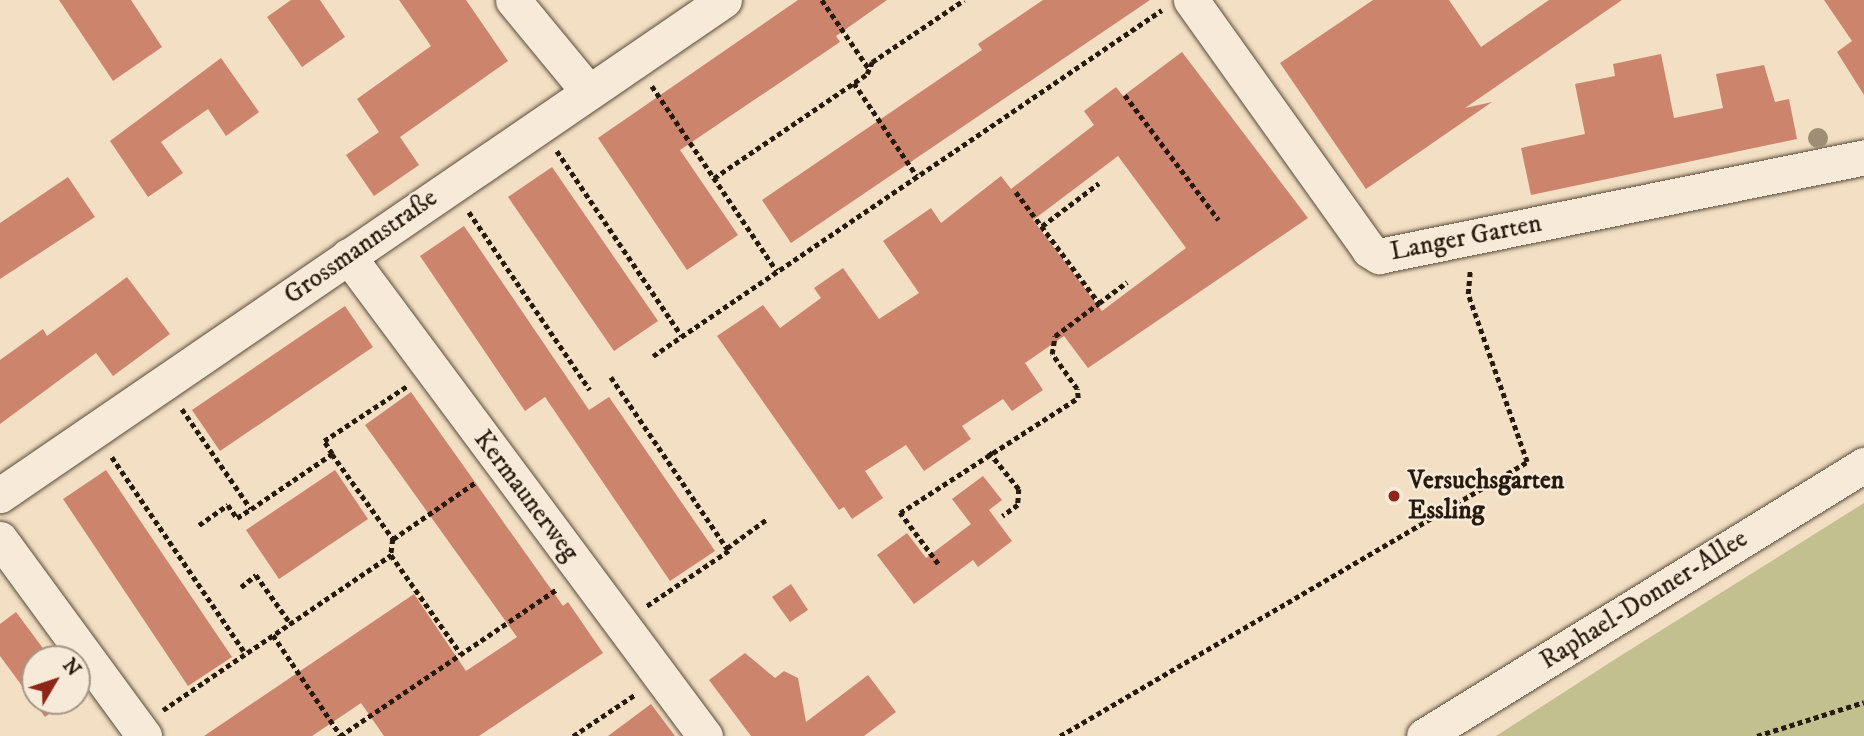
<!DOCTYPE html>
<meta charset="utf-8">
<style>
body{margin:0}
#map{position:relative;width:1864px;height:736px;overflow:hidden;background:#f3dfc3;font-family:"IM FELL DW Pica",serif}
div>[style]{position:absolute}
.green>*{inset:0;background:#c2c08f}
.building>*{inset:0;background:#cd846c}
.path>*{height:4.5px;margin-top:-2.25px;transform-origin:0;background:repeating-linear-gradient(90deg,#271a0e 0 5px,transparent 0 8.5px)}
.roads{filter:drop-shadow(0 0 2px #5a4b3b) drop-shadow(0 0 2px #5a4b3b)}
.minor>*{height:35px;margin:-17.5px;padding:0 17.5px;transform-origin:17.5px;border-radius:17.5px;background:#f7ead8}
.trees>*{width:20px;height:20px;margin:-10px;border-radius:50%;background:#9d8e75}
.dots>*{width:19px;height:19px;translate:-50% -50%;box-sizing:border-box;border:4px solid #f7ead8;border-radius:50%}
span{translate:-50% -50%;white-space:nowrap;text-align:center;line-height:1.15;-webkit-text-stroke:5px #f7ead8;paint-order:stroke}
.street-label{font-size:26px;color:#271a0e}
.poi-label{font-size:26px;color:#271a0e;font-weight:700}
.left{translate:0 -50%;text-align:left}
.north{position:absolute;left:21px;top:645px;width:70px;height:70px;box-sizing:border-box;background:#f7ead8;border:2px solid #a49787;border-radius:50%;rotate:51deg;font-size:19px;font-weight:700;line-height:28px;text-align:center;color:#271a0e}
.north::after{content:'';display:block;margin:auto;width:24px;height:32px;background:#8f2418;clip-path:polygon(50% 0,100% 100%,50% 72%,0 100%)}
</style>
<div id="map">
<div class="green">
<i style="clip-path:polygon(1864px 503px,1864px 736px,1496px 736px,1617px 658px)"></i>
</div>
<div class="building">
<i style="clip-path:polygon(59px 0,131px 0,162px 47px,113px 81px)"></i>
<i style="clip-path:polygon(291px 0,320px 0,345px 37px,302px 67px,267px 17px)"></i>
<i style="clip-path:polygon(399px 0,466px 0,508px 61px,400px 137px,419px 165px,374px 196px,346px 155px,379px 132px,357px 99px,431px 46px)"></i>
<i style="clip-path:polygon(798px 0,887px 0,836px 36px,840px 42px,680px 150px,738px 235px,687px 270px,598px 138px)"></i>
<i style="clip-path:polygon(1043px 0,1150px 0,791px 243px,762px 200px,982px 50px,978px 44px)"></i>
<i style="clip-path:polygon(1373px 0,1449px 0,1481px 47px,1549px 0,1622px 0,1465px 108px,1492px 102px,1366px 189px,1280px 63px)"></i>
<i style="clip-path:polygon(1824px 0,1864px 0,1864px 95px,1837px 52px,1852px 41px)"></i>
<i style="clip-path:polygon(evenodd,1182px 52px,1308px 218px,1088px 368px,1064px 336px,1025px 363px,1043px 390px,1012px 411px,1003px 399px,962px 426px,971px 439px,924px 471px,906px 445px,865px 471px,883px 498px,852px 519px,844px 507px,839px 510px,717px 336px,763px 305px,780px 328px,821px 298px,814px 288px,843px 268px,879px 319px,919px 293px,883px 241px,931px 208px,941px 223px,1001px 176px,1011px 189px,1094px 125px,1084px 111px,1116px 87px,1123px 96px,1182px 52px,1118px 156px,1186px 248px,1102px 311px,1033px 220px,1118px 156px)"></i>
<i style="clip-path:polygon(1661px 54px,1674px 118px,1723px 108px,1716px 74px,1764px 65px,1775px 102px,1789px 99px,1797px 139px,1531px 195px,1521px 148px,1585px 134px,1575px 84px,1615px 76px,1613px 64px)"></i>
<i style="clip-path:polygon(221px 58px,259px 112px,226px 136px,208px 109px,161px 142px,183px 173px,148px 197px,110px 141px)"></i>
<i style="clip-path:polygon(552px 167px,658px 321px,614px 351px,508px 197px)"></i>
<i style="clip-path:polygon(68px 177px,95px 217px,0 279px,0 223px)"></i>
<i style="clip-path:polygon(464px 226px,589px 410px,609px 397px,715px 551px,670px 581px,545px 397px,525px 411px,420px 256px)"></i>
<i style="clip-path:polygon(127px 277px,170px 334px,113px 376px,96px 353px,0 424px,0 360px,43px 329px,47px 336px)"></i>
<i style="clip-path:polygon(345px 306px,373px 347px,220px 451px,192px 410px)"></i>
<i style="clip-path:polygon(411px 392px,563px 606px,568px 602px,603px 653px,479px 736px,384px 736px,361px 703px,312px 736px,204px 736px,414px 594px,466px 671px,517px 637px,365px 425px)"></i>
<i style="clip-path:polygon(106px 470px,232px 657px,188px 686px,63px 499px)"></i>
<i style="clip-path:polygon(335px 470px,368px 519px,279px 579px,246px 530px)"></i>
<i style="clip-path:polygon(983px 476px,1002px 500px,989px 510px,1012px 541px,978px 567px,973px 560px,914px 604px,877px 555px,907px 533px,926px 558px,971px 524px,952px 499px)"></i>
<i style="clip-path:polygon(791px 584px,808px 610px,790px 622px,772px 597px)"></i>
<i style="clip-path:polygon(16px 612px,51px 659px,35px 659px,35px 701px,67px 701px,45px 717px,0 656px,0 624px)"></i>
<i style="clip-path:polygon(745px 653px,775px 678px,784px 671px,798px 678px,806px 722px,868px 675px,896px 712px,864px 736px,751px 736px,709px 680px)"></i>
<i style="clip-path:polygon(651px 704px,675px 736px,608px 736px)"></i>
</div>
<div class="path">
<i style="left:822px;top:0;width:83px;rotate:55.7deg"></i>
<i style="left:854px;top:83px;width:112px;rotate:55.9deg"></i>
<i style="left:652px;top:86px;width:223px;rotate:56deg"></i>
<i style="left:1125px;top:95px;width:156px;rotate:53.1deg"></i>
<i style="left:557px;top:151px;width:223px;rotate:56deg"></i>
<i style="left:714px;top:178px;width:185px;rotate:-34.2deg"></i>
<i style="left:867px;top:74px;width:13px;rotate:-67deg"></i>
<i style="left:872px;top:62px;width:111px;rotate:-34deg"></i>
<i style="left:1016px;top:192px;width:139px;rotate:53.2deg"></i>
<i style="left:1099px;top:303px;width:35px;rotate:-37deg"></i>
<i style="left:469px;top:212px;width:215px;rotate:55.8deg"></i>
<i style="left:1042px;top:226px;width:71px;rotate:-37deg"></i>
<i style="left:653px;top:356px;width:615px;rotate:-34.21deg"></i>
<i style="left:611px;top:377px;width:210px;rotate:55.9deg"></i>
<i style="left:729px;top:551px;width:100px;rotate:146deg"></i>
<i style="left:182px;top:409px;width:121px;rotate:55.4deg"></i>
<i style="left:251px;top:509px;width:98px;rotate:-34.2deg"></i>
<i style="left:332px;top:454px;width:15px;rotate:-122deg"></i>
<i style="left:324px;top:441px;width:100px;rotate:-33.5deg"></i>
<i style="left:989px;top:452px;width:48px;rotate:51deg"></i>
<i style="left:1019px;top:489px;width:16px;rotate:94deg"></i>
<i style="left:1018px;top:505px;width:19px;rotate:144deg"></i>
<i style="left:332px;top:454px;width:105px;rotate:54.3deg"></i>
<i style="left:393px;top:539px;width:16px;rotate:97deg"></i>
<i style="left:391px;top:555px;width:121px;rotate:54.7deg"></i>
<i style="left:112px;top:457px;width:238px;rotate:55.8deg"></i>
<i style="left:199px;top:525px;width:35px;rotate:-35deg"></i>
<i style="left:228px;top:505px;width:16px;rotate:55deg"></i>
<i style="left:237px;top:518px;width:17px;rotate:-33deg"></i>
<i style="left:393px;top:539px;width:101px;rotate:-34.5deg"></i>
<i style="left:727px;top:548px;width:49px;rotate:-35.9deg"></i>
<i style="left:938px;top:564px;width:64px;rotate:-126.7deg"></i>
<i style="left:900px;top:513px;width:212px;rotate:-32.9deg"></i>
<i style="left:1078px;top:398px;width:9px;rotate:-96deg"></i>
<i style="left:1077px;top:389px;width:43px;rotate:-125.5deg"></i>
<i style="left:1052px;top:354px;width:18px;rotate:-81deg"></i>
<i style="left:1055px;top:336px;width:55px;rotate:-36.9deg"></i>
<i style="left:241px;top:587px;width:19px;rotate:-39deg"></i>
<i style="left:256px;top:575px;width:60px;rotate:54.5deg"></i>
<i style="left:273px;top:635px;width:122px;rotate:56deg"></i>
<i style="left:163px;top:710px;width:276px;rotate:-34.2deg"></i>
<i style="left:340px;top:736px;width:261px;rotate:-34.1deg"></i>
<i style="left:573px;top:736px;width:76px;rotate:-33.7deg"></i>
<i style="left:1060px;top:736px;width:541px;rotate:-30.4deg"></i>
<i style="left:1527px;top:462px;width:178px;rotate:-109.4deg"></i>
<i style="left:1468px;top:294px;width:24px;rotate:-85deg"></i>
<i style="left:1757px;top:736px;width:112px;rotate:-17.6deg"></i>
</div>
<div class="roads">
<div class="minor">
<i style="left:513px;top:0;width:118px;rotate:50.5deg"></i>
<i style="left:1191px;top:0;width:307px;rotate:54.5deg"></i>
<i style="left:1369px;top:250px;width:12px;rotate:31deg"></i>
<i style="left:1379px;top:256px;width:495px;rotate:-11.5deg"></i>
<i style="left:348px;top:256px;width:598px;rotate:53.36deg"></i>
<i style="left:0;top:495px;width:877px;rotate:-34.36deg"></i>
<i style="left:0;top:539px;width:244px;rotate:53.8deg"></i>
<i style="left:1424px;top:736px;width:517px;rotate:-31.63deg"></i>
</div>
</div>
<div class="trees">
<i style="left:1818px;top:138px"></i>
</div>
<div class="dots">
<i style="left:1394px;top:496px;background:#8f2418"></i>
</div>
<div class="street-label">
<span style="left:1466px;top:238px;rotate:-11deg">Langer Garten</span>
<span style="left:361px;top:247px;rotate:-35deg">Grossmannstraße</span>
<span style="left:526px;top:496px;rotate:53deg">Kermaunerweg</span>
<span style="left:1644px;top:600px;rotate:-32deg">Raphael-Donner-Allee</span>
</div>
<div class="poi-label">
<span class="left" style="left:1408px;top:496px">Versuchsgarten<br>Essling</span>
</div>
<div class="north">N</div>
</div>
